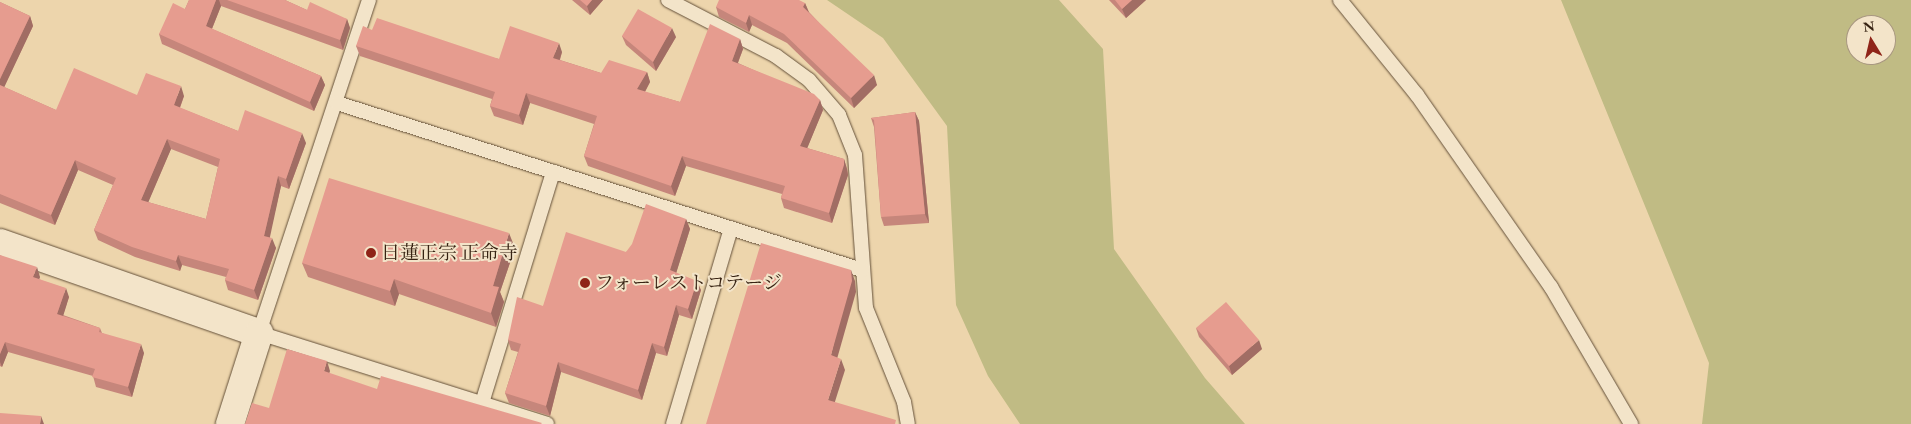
<!DOCTYPE html>
<meta charset="utf-8">
<style>
body{margin:0}
#map{position:relative;width:1911px;height:424px;overflow:hidden;background:#edd5ac;font-family:"EB Garamond","Noto Serif JP",serif}
div>[style]{position:absolute}
.green>*{inset:0;background:#c0bb84}
.roads{filter:drop-shadow(0 0 1px #645039) drop-shadow(0 0 1px #645039)}
.service>*{height:14px;margin:-7px;padding:0 7px;transform-origin:7px;border-radius:7px;background:#f3e4c9}
.minor>*{height:28px;margin:-14px;padding:0 14px;transform-origin:14px;border-radius:14px;background:#f3e4c9}
.wall>*{inset:0;background:#c6867b}
.shaded-wall>*{inset:0;background:#a16d64}
.building>*{inset:0;background:#e69c8f}
.dots>*{width:14px;height:14px;translate:-50% -50%;box-sizing:border-box;border:2px solid #f3e4c9;border-radius:50%}
span{translate:-50% -50%;white-space:nowrap;text-align:center;line-height:1.15;-webkit-text-stroke:4px #f3e4c9;paint-order:stroke}
.poi-label{font-size:19px;color:#372313}
.left{translate:0 -50%;text-align:left}
.north{position:absolute;left:1846px;top:15px;width:50px;height:50px;box-sizing:border-box;background:#f3e4c9;border:1px solid #a89780;border-radius:50%;rotate:351deg;font-size:14px;font-weight:700;line-height:20px;text-align:center;color:#372313}
.north::after{content:'';display:block;margin:auto;width:18px;height:22px;background:#8f2418;clip-path:polygon(50% 0,100% 100%,50% 72%,0 100%)}
</style>
<div id="map">
<div class="green">
<i style="clip-path:polygon(827px 0,1059px 0,1103px 49px,1114px 249px,1205px 378px,1245px 424px,1020px 424px,988px 376px,956px 305px,947px 126px,883px 38px)"></i>
<i style="clip-path:polygon(evenodd,1561px 0,1911px 0,1911px 424px,1702px 424px,1709px 363px,1561px 0,1856px 25px,1886px 25px,1886px 55px,1856px 55px,1856px 25px)"></i>
</div>
<div class="roads">
<div class="service">
<i style="left:369px;top:0;width:351px;rotate:108.3deg"></i>
<i style="left:259px;top:333px;width:302px;rotate:17.5deg"></i>
<i style="left:668px;top:0;width:122px;rotate:27.4deg"></i>
<i style="left:776px;top:56px;width:41px;rotate:36deg"></i>
<i style="left:809px;top:80px;width:46px;rotate:49.4deg"></i>
<i style="left:839px;top:115px;width:43px;rotate:68.2deg"></i>
<i style="left:855px;top:155px;width:153px;rotate:85.9deg"></i>
<i style="left:866px;top:308px;width:101px;rotate:68deg"></i>
<i style="left:904px;top:402px;width:22px;rotate:80deg"></i>
<i style="left:1340px;top:0;width:122px;rotate:51deg"></i>
<i style="left:1417px;top:95px;width:234px;rotate:55.1deg"></i>
<i style="left:1551px;top:287px;width:159px;rotate:59.7deg"></i>
<i style="left:337px;top:103px;width:551px;rotate:17.65deg"></i>
<i style="left:482px;top:403px;width:242px;rotate:-72.9deg"></i>
<i style="left:673px;top:424px;width:204px;rotate:-73.5deg"></i>
</div>
<div class="minor">
<i style="left:0;top:243px;width:274px;rotate:19.2deg"></i>
<i style="left:259px;top:333px;width:96px;rotate:107.7deg"></i>
</div>
</div>
<div class="wall">
<i style="clip-path:polygon(189px 0,285px 0,307px 10px,347px 19px,350px 28px,343px 50px,221px 6px,212px 29px,321px 76px,325px 85px,314px 111px,162px 44px,159px 34px,185px 9px)"></i>
<i style="clip-path:polygon(572px 0,603px 0,590px 15px)"></i>
<i style="clip-path:polygon(1109px 0,1146px 0,1126px 18px)"></i>
<i style="clip-path:polygon(evenodd,0 2px,30px 16px,33px 26px,4px 87px,56px 110px,137px 95px,184px 96px,180px 108px,238px 131px,306px 143px,289px 189px,281px 186px,269px 237px,276px 248px,258px 300px,228px 290px,225px 280px,226px 277px,182px 265px,180px 271px,135px 257px,98px 240px,94px 230px,113px 185px,78px 170px,55px 225px,0 203px,0 2px,171px 149px,218px 167px,206px 219px,148px 202px,171px 149px)"></i>
<i style="clip-path:polygon(805px 3px,809px 12px,877px 85px,854px 108px,787px 43px,752px 25px,749px 32px,719px 17px,716px 7px)"></i>
<i style="clip-path:polygon(372px 30px,499px 59px,562px 52px,560px 60px,601px 73px,647px 72px,650px 82px,645px 92px,680px 102px,740px 39px,743px 49px,738px 63px,820px 100px,823px 110px,807px 148px,844px 159px,847px 169px,848px 175px,832px 223px,784px 208px,781px 198px,782px 194px,686px 166px,675px 196px,588px 166px,584px 156px,594px 124px,530px 103px,523px 125px,494px 116px,490px 106px,492px 99px,360px 56px,356px 46px)"></i>
<i style="clip-path:polygon(622px 36px,676px 37px,656px 71px,626px 45px)"></i>
<i style="clip-path:polygon(915px 112px,919px 121px,929px 223px,884px 226px,881px 217px,874px 127px,871px 118px)"></i>
<i style="clip-path:polygon(686px 219px,690px 229px,676px 273px,701px 290px,692px 319px,679px 315px,667px 356px,656px 353px,642px 400px,561px 372px,550px 416px,509px 403px,505px 393px,518px 352px,511px 350px,508px 340px,543px 306px,626px 252px)"></i>
<i style="clip-path:polygon(515px 248px,500px 292px,504px 302px,496px 327px,399px 294px,395px 306px,308px 277px,302px 263px)"></i>
<i style="clip-path:polygon(0 255px,40px 277px,39px 279px,69px 297px,63px 315px,100px 328px,102px 333px,144px 353px,132px 397px,96px 387px,93px 376px,8px 352px,2px 367px,0 366px)"></i>
<i style="clip-path:polygon(1196px 328px,1262px 349px,1232px 375px,1199px 337px)"></i>
</div>
<div class="shaded-wall">
<i style="clip-path:polygon(216px 0,219px 0,221px 6px,209px 36px,206px 26px)"></i>
<i style="clip-path:polygon(592px 0,603px 0,590px 15px,587px 6px)"></i>
<i style="clip-path:polygon(1132px 0,1146px 0,1126px 18px,1122px 9px)"></i>
<i style="clip-path:polygon(805px 3px,809px 13px,803px 7px)"></i>
<i style="clip-path:polygon(749px 15px,752px 25px,749px 32px,746px 23px)"></i>
<i style="clip-path:polygon(30px 16px,33px 26px,1px 94px,0 91px,0 79px)"></i>
<i style="clip-path:polygon(347px 19px,350px 28px,343px 50px,340px 40px)"></i>
<i style="clip-path:polygon(672px 28px,676px 37px,656px 71px,653px 62px)"></i>
<i style="clip-path:polygon(740px 39px,743px 49px,735px 70px,732px 61px)"></i>
<i style="clip-path:polygon(559px 43px,562px 52px,557px 68px,553px 58px)"></i>
<i style="clip-path:polygon(647px 72px,650px 82px,641px 99px,637px 89px)"></i>
<i style="clip-path:polygon(874px 75px,877px 85px,854px 108px,851px 98px)"></i>
<i style="clip-path:polygon(321px 76px,325px 85px,314px 111px,310px 102px)"></i>
<i style="clip-path:polygon(181px 86px,184px 96px,177px 115px,174px 105px)"></i>
<i style="clip-path:polygon(526px 93px,530px 103px,523px 125px,519px 115px)"></i>
<i style="clip-path:polygon(820px 100px,823px 110px,804px 156px,800px 146px)"></i>
<i style="clip-path:polygon(915px 112px,919px 121px,929px 223px,925px 214px)"></i>
<i style="clip-path:polygon(302px 133px,306px 143px,289px 189px,286px 179px)"></i>
<i style="clip-path:polygon(167px 139px,171px 149px,145px 210px,141px 200px)"></i>
<i style="clip-path:polygon(682px 156px,686px 166px,675px 196px,671px 186px)"></i>
<i style="clip-path:polygon(844px 159px,847px 169px,848px 175px,832px 223px,829px 213px)"></i>
<i style="clip-path:polygon(75px 160px,78px 170px,55px 225px,51px 215px)"></i>
<i style="clip-path:polygon(278px 176px,281px 186px,268px 246px,264px 236px)"></i>
<i style="clip-path:polygon(686px 219px,690px 229px,674px 280px,670px 270px)"></i>
<i style="clip-path:polygon(509px 233px,515px 248px,500px 292px,504px 302px,496px 327px,491px 313px,493px 286px)"></i>
<i style="clip-path:polygon(272px 238px,276px 248px,258px 300px,254px 290px)"></i>
<i style="clip-path:polygon(178px 255px,182px 265px,180px 271px,176px 261px)"></i>
<i style="clip-path:polygon(37px 267px,40px 277px,36px 287px,33px 277px)"></i>
<i style="clip-path:polygon(851px 270px,855px 281px,856px 292px,835px 366px,831px 355px)"></i>
<i style="clip-path:polygon(394px 279px,399px 294px,395px 306px,390px 291px)"></i>
<i style="clip-path:polygon(697px 281px,701px 290px,692px 319px,688px 309px)"></i>
<i style="clip-path:polygon(66px 288px,69px 297px,61px 323px,57px 314px)"></i>
<i style="clip-path:polygon(676px 305px,679px 315px,667px 356px,664px 347px)"></i>
<i style="clip-path:polygon(1259px 340px,1262px 349px,1232px 375px,1229px 366px)"></i>
<i style="clip-path:polygon(5px 342px,8px 352px,2px 367px,0 362px,0 354px)"></i>
<i style="clip-path:polygon(652px 343px,656px 353px,642px 400px,638px 390px)"></i>
<i style="clip-path:polygon(141px 344px,144px 353px,132px 397px,128px 387px)"></i>
<i style="clip-path:polygon(841px 359px,845px 370px,832px 411px,828px 400px)"></i>
<i style="clip-path:polygon(327px 361px,330px 371px,327px 380px,324px 371px)"></i>
<i style="clip-path:polygon(558px 362px,561px 372px,550px 416px,546px 406px)"></i>
<i style="clip-path:polygon(41px 416px,44px 424px,40px 424px)"></i>
</div>
<div class="building">
<i style="clip-path:polygon(189px 0,216px 0,206px 26px,321px 76px,310px 102px,159px 34px,173px 3px,185px 9px)"></i>
<i style="clip-path:polygon(227px 0,285px 0,307px 10px,310px 2px,347px 19px,340px 40px)"></i>
<i style="clip-path:polygon(580px 0,592px 0,587px 6px)"></i>
<i style="clip-path:polygon(719px 0,799px 0,805px 3px,803px 7px,874px 75px,851px 98px,784px 34px,749px 15px,746px 23px,716px 7px)"></i>
<i style="clip-path:polygon(1115px 0,1132px 0,1122px 9px)"></i>
<i style="clip-path:polygon(0 2px,30px 16px,0 79px)"></i>
<i style="clip-path:polygon(638px 9px,672px 28px,653px 62px,622px 36px)"></i>
<i style="clip-path:polygon(377px 18px,499px 59px,510px 26px,559px 43px,553px 58px,601px 73px,609px 60px,647px 72px,637px 89px,680px 102px,710px 24px,740px 39px,732px 61px,814px 94px,820px 100px,800px 146px,844px 159px,844px 165px,829px 213px,781px 198px,785px 186px,682px 156px,671px 186px,584px 156px,597px 116px,526px 93px,519px 115px,490px 106px,495px 92px,356px 46px,363px 26px,372px 30px)"></i>
<i style="clip-path:polygon(evenodd,74px 68px,137px 95px,146px 73px,181px 86px,174px 105px,238px 131px,245px 110px,302px 133px,286px 179px,278px 176px,264px 236px,272px 238px,254px 290px,225px 280px,229px 269px,178px 255px,176px 261px,132px 247px,94px 230px,116px 178px,75px 160px,51px 215px,0 194px,0 85px,56px 110px,74px 68px,167px 139px,220px 159px,206px 219px,141px 200px,167px 139px)"></i>
<i style="clip-path:polygon(915px 112px,925px 214px,881px 217px,874px 120px,871px 118px)"></i>
<i style="clip-path:polygon(329px 178px,509px 233px,493px 286px,499px 287px,491px 313px,394px 279px,390px 291px,302px 263px)"></i>
<i style="clip-path:polygon(646px 204px,686px 219px,670px 270px,697px 281px,688px 309px,676px 305px,664px 347px,652px 343px,638px 390px,558px 362px,546px 406px,505px 393px,521px 344px,508px 340px,517px 297px,543px 306px,566px 232px,626px 252px,632px 244px)"></i>
<i style="clip-path:polygon(761px 243px,851px 270px,852px 281px,831px 355px,841px 359px,828px 400px,896px 420px,895px 424px,706px 424px)"></i>
<i style="clip-path:polygon(0 255px,37px 267px,33px 277px,66px 288px,57px 314px,100px 328px,99px 332px,141px 344px,128px 387px,92px 377px,95px 369px,5px 342px,0 354px)"></i>
<i style="clip-path:polygon(1226px 302px,1259px 340px,1229px 366px,1196px 328px)"></i>
<i style="clip-path:polygon(287px 349px,327px 361px,324px 371px,377px 389px,381px 376px,542px 423px,541px 424px,245px 424px,252px 403px,269px 408px)"></i>
<i style="clip-path:polygon(0 413px,41px 416px,40px 424px,0 424px)"></i>
</div>
<div class="dots">
<i style="left:371px;top:253px;background:#8f2418"></i>
<i style="left:585px;top:283px;background:#8f2418"></i>
</div>
<div class="poi-label">
<span class="left" style="left:381px;top:253px">日蓮正宗 正命寺</span>
<span class="left" style="left:595px;top:283px">フォーレストコテージ</span>
</div>
<div class="north">N</div>
</div>
